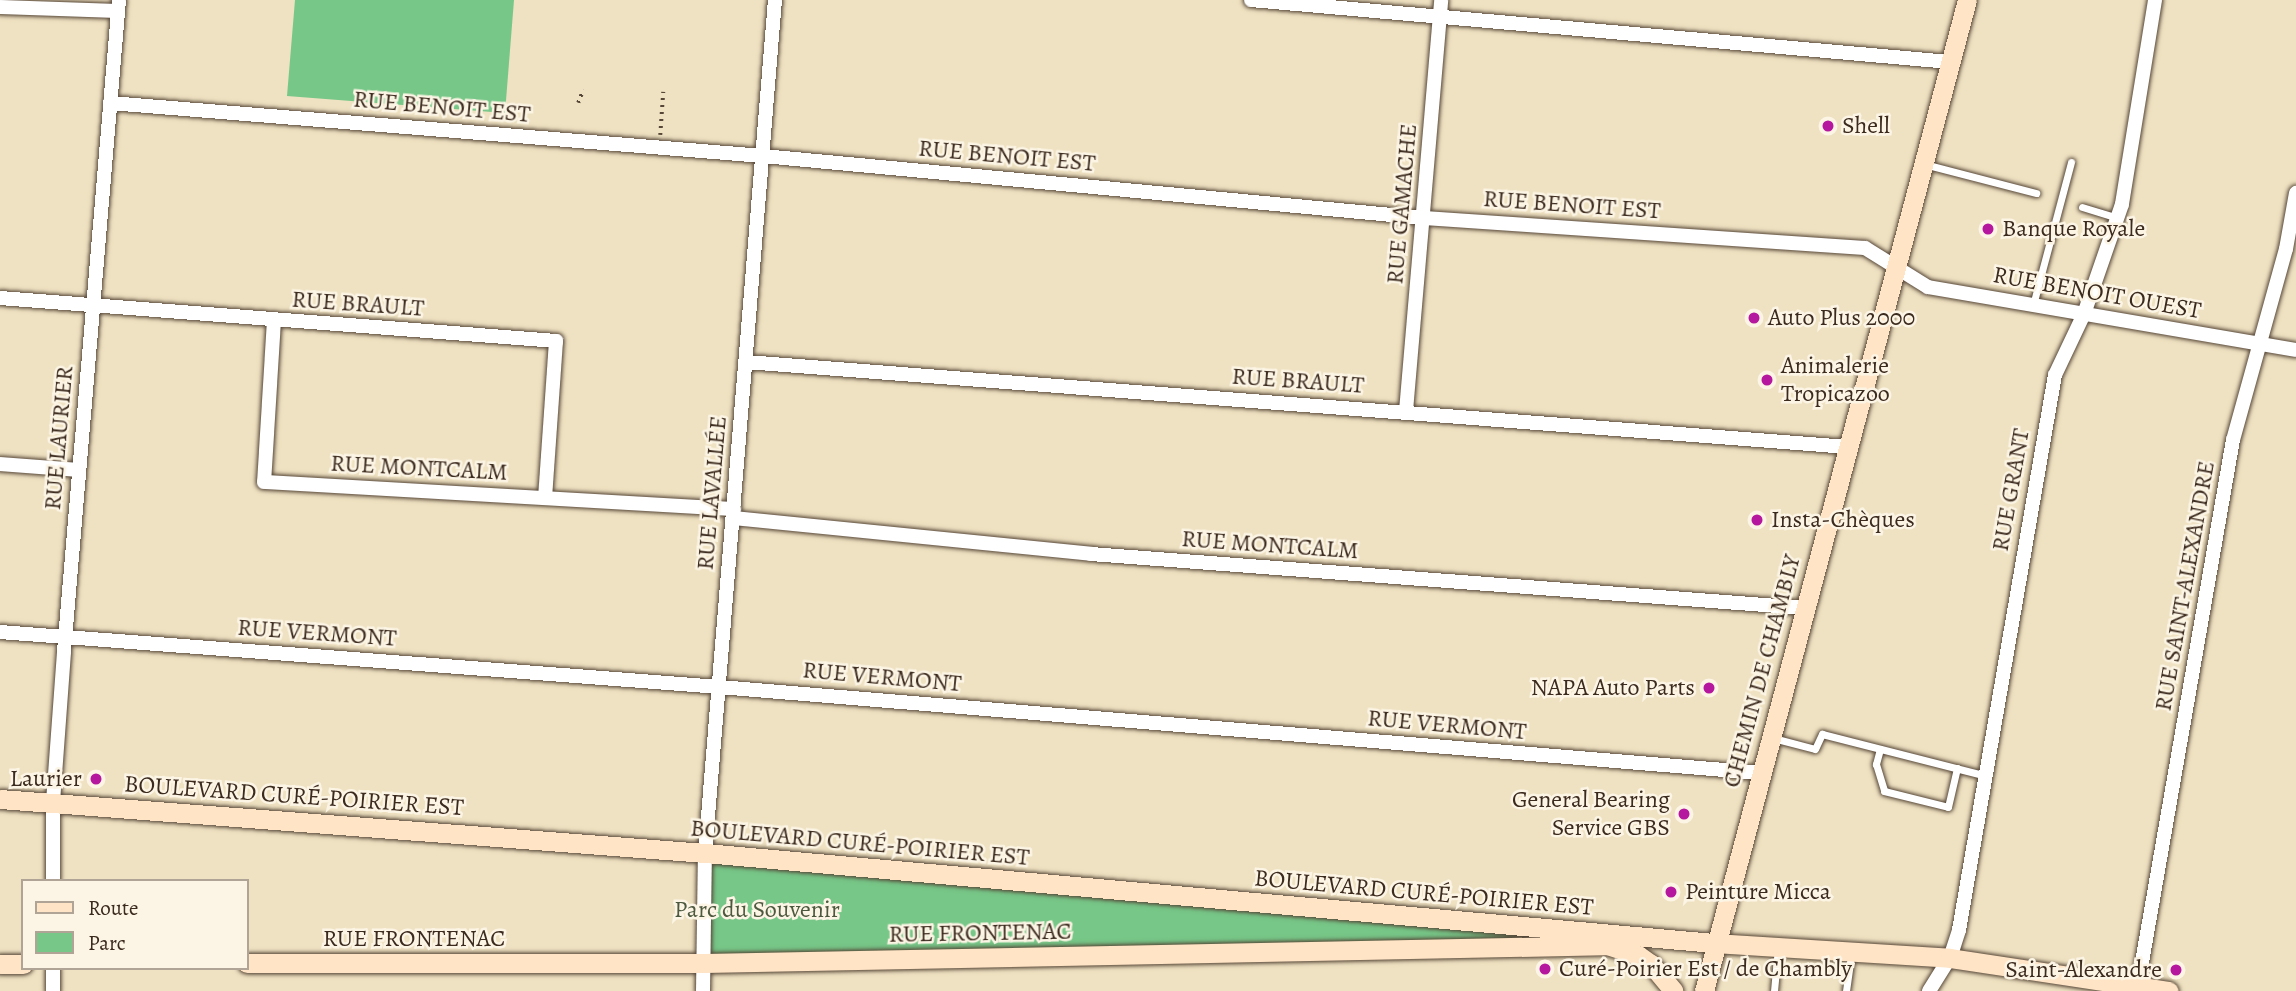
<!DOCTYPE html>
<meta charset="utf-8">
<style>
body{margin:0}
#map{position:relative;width:2296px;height:991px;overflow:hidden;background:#efe2c2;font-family:Alegreya,serif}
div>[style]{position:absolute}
.green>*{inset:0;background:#77c788}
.path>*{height:3.5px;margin-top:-1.75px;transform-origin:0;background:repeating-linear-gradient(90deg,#564637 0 2px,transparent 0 7px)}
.roads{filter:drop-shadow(0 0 2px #564637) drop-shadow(0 0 2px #564637)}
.lane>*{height:7px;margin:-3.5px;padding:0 3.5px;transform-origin:3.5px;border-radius:3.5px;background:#fff}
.street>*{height:14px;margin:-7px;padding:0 7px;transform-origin:7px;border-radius:7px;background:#fff}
.secondary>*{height:19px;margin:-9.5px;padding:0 9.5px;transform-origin:9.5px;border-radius:9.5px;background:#ffe4c6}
.dots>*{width:19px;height:19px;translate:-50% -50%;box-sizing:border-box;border:4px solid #fcf5e5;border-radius:50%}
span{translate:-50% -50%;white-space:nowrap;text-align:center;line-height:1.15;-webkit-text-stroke:5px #fcf5e5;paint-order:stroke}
.street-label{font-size:24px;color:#3b2a1e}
.poi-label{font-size:24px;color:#3b2a1e}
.left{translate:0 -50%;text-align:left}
.right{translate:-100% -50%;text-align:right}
.park-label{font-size:24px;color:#4d593e}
.legend{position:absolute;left:21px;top:879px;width:228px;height:91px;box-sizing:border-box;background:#fcf5e5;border:2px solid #afa495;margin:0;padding:9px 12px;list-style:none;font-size:21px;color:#3b2a1e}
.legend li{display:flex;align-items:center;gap:14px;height:35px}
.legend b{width:35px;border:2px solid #afa495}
</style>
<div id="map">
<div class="green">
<i style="clip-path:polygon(295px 0,514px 0,505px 113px,287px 96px)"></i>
<i style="clip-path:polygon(705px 853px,1714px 943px,704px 963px)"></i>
</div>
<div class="path">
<i style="left:578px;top:103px;width:14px;rotate:-69deg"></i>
<i style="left:660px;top:135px;width:43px;rotate:-86deg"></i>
</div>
<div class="roads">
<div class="lane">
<i style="left:1924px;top:164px;width:116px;rotate:14.5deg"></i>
<i style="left:2082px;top:207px;width:38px;rotate:17deg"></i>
<i style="left:2033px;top:305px;width:148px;rotate:-75.1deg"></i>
<i style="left:1773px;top:738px;width:43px;rotate:14.7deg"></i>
<i style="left:1815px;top:749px;width:17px;rotate:-65deg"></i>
<i style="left:1822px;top:734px;width:166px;rotate:14.3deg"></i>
<i style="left:1880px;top:749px;width:16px;rotate:105deg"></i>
<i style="left:1876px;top:764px;width:28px;rotate:73deg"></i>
<i style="left:1884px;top:791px;width:66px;rotate:14deg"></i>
<i style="left:1948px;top:807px;width:40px;rotate:-77deg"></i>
<i style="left:1774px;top:991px;width:43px;rotate:-84.7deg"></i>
<i style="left:1846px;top:991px;width:37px;rotate:-82deg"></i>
</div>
<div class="street">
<i style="left:1251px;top:0;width:702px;rotate:5.07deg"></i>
<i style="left:0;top:7px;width:118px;rotate:1.9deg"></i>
<i style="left:110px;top:103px;width:655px;rotate:4.64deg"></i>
<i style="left:763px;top:156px;width:664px;rotate:5.36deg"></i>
<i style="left:1424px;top:218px;width:442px;rotate:3.9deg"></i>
<i style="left:1865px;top:248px;width:74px;rotate:31.8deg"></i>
<i style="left:1928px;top:287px;width:373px;rotate:9.7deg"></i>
<i style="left:0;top:298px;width:558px;rotate:4.42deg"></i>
<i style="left:556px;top:341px;width:157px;rotate:94deg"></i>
<i style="left:274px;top:320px;width:162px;rotate:93.5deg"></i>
<i style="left:264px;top:482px;width:471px;rotate:3.3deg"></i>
<i style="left:746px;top:362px;width:1104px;rotate:4.41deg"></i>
<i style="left:1406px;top:411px;width:412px;rotate:-85.1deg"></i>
<i style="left:0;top:464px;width:79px;rotate:4.3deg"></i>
<i style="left:733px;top:518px;width:360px;rotate:5.7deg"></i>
<i style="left:1091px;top:554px;width:715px;rotate:4.33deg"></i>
<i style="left:0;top:632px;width:721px;rotate:4.37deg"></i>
<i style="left:719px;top:687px;width:1045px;rotate:4.72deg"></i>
<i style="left:53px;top:881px;width:79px;rotate:-90deg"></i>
<i style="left:53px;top:802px;width:151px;rotate:-85.8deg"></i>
<i style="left:64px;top:651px;width:653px;rotate:-85.17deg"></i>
<i style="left:53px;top:991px;width:23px;rotate:-90deg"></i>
<i style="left:703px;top:991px;width:138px;rotate:-89.2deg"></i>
<i style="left:705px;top:853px;width:856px;rotate:-85.31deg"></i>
<i style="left:1929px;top:991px;width:39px;rotate:-58deg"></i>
<i style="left:1950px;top:958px;width:29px;rotate:-72deg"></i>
<i style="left:1959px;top:930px;width:563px;rotate:-80.19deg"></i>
<i style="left:2055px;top:375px;width:68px;rotate:-64.6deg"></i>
<i style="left:2084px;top:314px;width:116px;rotate:-70.9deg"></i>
<i style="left:2122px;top:204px;width:207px;rotate:-80.8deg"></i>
<i style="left:2137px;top:991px;width:559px;rotate:-80.12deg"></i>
<i style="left:2233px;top:440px;width:198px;rotate:-74.5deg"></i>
<i style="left:2286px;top:249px;width:57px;rotate:-79.9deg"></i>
</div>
<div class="secondary">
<i style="left:0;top:799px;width:707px;rotate:4.38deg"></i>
<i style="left:705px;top:853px;width:1013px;rotate:5.1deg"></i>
<i style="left:1714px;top:943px;width:236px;rotate:3.6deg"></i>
<i style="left:1950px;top:958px;width:221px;rotate:8.6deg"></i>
<i style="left:1607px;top:945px;width:33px;rotate:18deg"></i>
<i style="left:1638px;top:955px;width:16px;rotate:35deg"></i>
<i style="left:1651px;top:964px;width:35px;rotate:50deg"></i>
<i style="left:247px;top:963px;width:457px"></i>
<i style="left:704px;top:963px;width:911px;rotate:-1.13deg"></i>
<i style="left:0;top:964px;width:23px"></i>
<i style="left:1704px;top:991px;width:1025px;rotate:-75.14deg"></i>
</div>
</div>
<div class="dots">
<i style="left:1828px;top:126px;background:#b5179e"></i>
<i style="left:1988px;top:229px;background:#b5179e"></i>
<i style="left:1754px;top:318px;background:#b5179e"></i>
<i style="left:1767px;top:380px;background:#b5179e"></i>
<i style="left:1757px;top:520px;background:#b5179e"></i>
<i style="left:1709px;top:688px;background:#b5179e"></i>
<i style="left:96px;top:779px;background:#b5179e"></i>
<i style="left:1684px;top:814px;background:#b5179e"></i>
<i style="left:1671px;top:892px;background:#b5179e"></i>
<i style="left:1545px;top:969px;background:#b5179e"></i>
<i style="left:2176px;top:970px;background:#b5179e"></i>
</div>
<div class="street-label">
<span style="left:442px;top:107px;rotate:5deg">RUE BENOIT EST</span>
<span style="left:1007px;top:156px;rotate:5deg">RUE BENOIT EST</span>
<span style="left:1402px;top:204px;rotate:-85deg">RUE GAMACHE</span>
<span style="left:1572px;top:205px;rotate:4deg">RUE BENOIT EST</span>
<span style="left:2097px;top:293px;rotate:10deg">RUE BENOIT OUEST</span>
<span style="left:358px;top:304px;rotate:4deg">RUE BRAULT</span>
<span style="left:1298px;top:381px;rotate:4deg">RUE BRAULT</span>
<span style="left:59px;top:438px;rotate:-85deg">RUE LAURIER</span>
<span style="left:419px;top:468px;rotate:3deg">RUE MONTCALM</span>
<span style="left:2011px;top:490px;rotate:-80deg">RUE GRANT</span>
<span style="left:712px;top:493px;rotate:-85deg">RUE LAVALLÉE</span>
<span style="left:1270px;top:545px;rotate:4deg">RUE MONTCALM</span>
<span style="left:2185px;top:586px;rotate:-80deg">RUE SAINT-ALEXANDRE</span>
<span style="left:317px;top:633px;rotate:4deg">RUE VERMONT</span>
<span style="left:1762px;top:671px;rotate:-75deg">CHEMIN DE CHAMBLY</span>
<span style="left:882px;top:677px;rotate:5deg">RUE VERMONT</span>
<span style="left:1447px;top:725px;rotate:5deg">RUE VERMONT</span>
<span style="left:294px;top:796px;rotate:4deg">BOULEVARD CURÉ-POIRIER EST</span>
<span style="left:860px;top:843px;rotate:5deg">BOULEVARD CURÉ-POIRIER EST</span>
<span style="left:1424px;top:893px;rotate:5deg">BOULEVARD CURÉ-POIRIER EST</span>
<span style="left:980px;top:933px;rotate:-1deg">RUE FRONTENAC</span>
<span style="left:414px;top:939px">RUE FRONTENAC</span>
</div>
<div class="poi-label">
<span class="left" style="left:1842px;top:126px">Shell</span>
<span class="left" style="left:2002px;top:229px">Banque Royale</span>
<span class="left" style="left:1768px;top:318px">Auto Plus 2000</span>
<span class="left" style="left:1781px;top:380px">Animalerie<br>Tropicazoo</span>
<span class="left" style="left:1771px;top:520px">Insta-Chèques</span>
<span class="right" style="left:1695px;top:688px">NAPA Auto Parts</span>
<span class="right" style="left:82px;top:779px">Laurier</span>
<span class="right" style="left:1670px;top:814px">General Bearing<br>Service GBS</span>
<span class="left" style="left:1685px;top:892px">Peinture Micca</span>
<span class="left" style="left:1559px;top:969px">Curé-Poirier Est / de Chambly</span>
<span class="right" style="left:2162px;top:970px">Saint-Alexandre</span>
</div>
<div class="park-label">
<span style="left:757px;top:910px">Parc du Souvenir</span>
</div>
<ul class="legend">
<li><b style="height:9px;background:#ffe4c6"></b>Route</li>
<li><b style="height:19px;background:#77c788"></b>Parc</li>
</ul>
</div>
